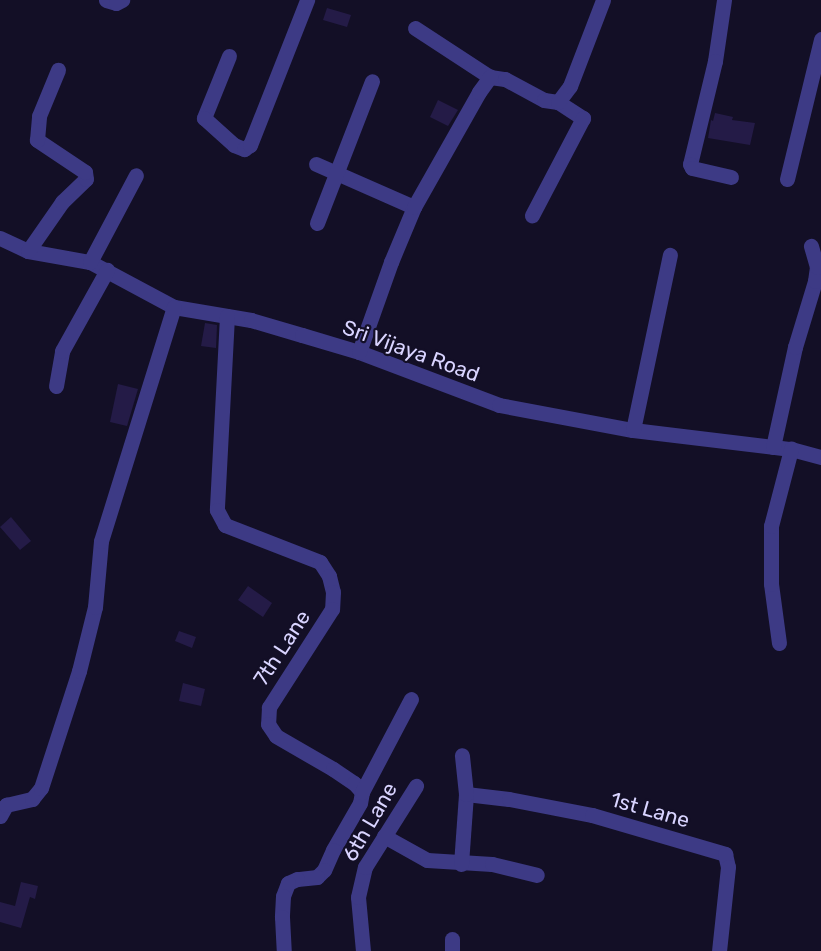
<!DOCTYPE html>
<style>
body{margin:0}
#map{position:relative;width:821px;height:951px;overflow:hidden;background:#130f26;font-family:Rubik,sans-serif}
div>[style]{position:absolute}
.building>*{inset:0;background:#241b47}
.minor>*{height:15px;margin:-7.5px;padding:0 7.5px;transform-origin:7.5px;border-radius:7.5px;background:#3d3a85}
span{translate:-50% -50%;white-space:nowrap;text-align:center;line-height:1.15;-webkit-text-stroke:4.5px #130f26;paint-order:stroke}
.street-label{font-size:21px;color:#d9d4ff}
</style>
<div id="map">
<div class="building">
<i style="clip-path:polygon(327px 8px,351px 15px,347px 27px,323px 20px)"></i>
<i style="clip-path:polygon(438px 100px,458px 110px,448px 126px,430px 117px)"></i>
<i style="clip-path:polygon(715px 113px,733px 117px,732px 120px,755px 123px,750px 145px,708px 138px,711px 120px,713px 121px)"></i>
<i style="clip-path:polygon(205px 323px,217px 325px,216px 348px,201px 346px)"></i>
<i style="clip-path:polygon(118px 384px,138px 389px,127px 426px,110px 422px)"></i>
<i style="clip-path:polygon(11px 517px,31px 541px,20px 550px,0 527px)"></i>
<i style="clip-path:polygon(248px 586px,272px 603px,263px 617px,238px 600px)"></i>
<i style="clip-path:polygon(179px 631px,196px 637px,192px 648px,175px 641px)"></i>
<i style="clip-path:polygon(183px 683px,205px 689px,201px 706px,179px 701px)"></i>
<i style="clip-path:polygon(21px 882px,38px 886px,35px 899px,30px 897px,21px 928px,0 922px,0 902px,15px 906px)"></i>
</div>
<div class="minor">
<i style="left:106px;top:0;width:10px;rotate:17deg"></i>
<i style="left:116px;top:3px;width:7px;rotate:-27deg"></i>
<i style="left:724px;top:0;width:62px;rotate:98.4deg"></i>
<i style="left:715px;top:61px;width:106px;rotate:103.6deg"></i>
<i style="left:690px;top:164px;width:4px;rotate:63deg"></i>
<i style="left:692px;top:168px;width:40px;rotate:13deg"></i>
<i style="left:415px;top:28px;width:90px;rotate:33.2deg"></i>
<i style="left:490px;top:77px;width:15px;rotate:8deg"></i>
<i style="left:505px;top:79px;width:44px;rotate:28.3deg"></i>
<i style="left:544px;top:100px;width:14px;rotate:8deg"></i>
<i style="left:558px;top:102px;width:30px;rotate:33deg"></i>
<i style="left:583px;top:118px;width:110px;rotate:117.7deg"></i>
<i style="left:229px;top:56px;width:67px;rotate:112deg"></i>
<i style="left:204px;top:118px;width:40px;rotate:42deg"></i>
<i style="left:234px;top:145px;width:11px;rotate:22deg"></i>
<i style="left:244px;top:149px;width:7px;rotate:-34deg"></i>
<i style="left:250px;top:145px;width:156px;rotate:-68.5deg"></i>
<i style="left:558px;top:102px;width:20px;rotate:-53deg"></i>
<i style="left:570px;top:86px;width:92px;rotate:-69deg"></i>
<i style="left:316px;top:164px;width:107px;rotate:23.7deg"></i>
<i style="left:787px;top:179px;width:144px;rotate:-76.3deg"></i>
<i style="left:317px;top:223px;width:152px;rotate:-68.8deg"></i>
<i style="left:0;top:238px;width:31px;rotate:25deg"></i>
<i style="left:28px;top:251px;width:63px;rotate:10.1deg"></i>
<i style="left:90px;top:262px;width:95px;rotate:28.2deg"></i>
<i style="left:174px;top:307px;width:78px;rotate:9.6deg"></i>
<i style="left:251px;top:320px;width:53px;rotate:16.4deg"></i>
<i style="left:302px;top:335px;width:59px;rotate:16.6deg"></i>
<i style="left:359px;top:352px;width:150px;rotate:20.7deg"></i>
<i style="left:499px;top:405px;width:136px;rotate:10.6deg"></i>
<i style="left:633px;top:430px;width:159px;rotate:6.9deg"></i>
<i style="left:791px;top:449px;width:31px;rotate:15deg"></i>
<i style="left:28px;top:251px;width:60px;rotate:-55.2deg"></i>
<i style="left:62px;top:202px;width:33px;rotate:-44deg"></i>
<i style="left:86px;top:179px;width:7px;rotate:-98deg"></i>
<i style="left:85px;top:172px;width:58px;rotate:-146.3deg"></i>
<i style="left:37px;top:140px;width:24px;rotate:-85deg"></i>
<i style="left:39px;top:116px;width:50px;rotate:-67.6deg"></i>
<i style="left:90px;top:262px;width:98px;rotate:-62.1deg"></i>
<i style="left:227px;top:316px;width:194px;rotate:93deg"></i>
<i style="left:217px;top:510px;width:17px;rotate:62deg"></i>
<i style="left:225px;top:525px;width:102px;rotate:21.3deg"></i>
<i style="left:320px;top:562px;width:17px;rotate:57deg"></i>
<i style="left:329px;top:576px;width:16px;rotate:76deg"></i>
<i style="left:333px;top:592px;width:17px;rotate:93deg"></i>
<i style="left:332px;top:609px;width:117px;rotate:122.7deg"></i>
<i style="left:269px;top:707px;width:17px;rotate:93deg"></i>
<i style="left:268px;top:724px;width:14px;rotate:56deg"></i>
<i style="left:276px;top:736px;width:66px;rotate:30.1deg"></i>
<i style="left:333px;top:769px;width:25px;rotate:34deg"></i>
<i style="left:354px;top:783px;width:12px;rotate:48deg"></i>
<i style="left:362px;top:792px;width:11px;rotate:100deg"></i>
<i style="left:360px;top:803px;width:54px;rotate:119.9deg"></i>
<i style="left:333px;top:850px;width:22px;rotate:114deg"></i>
<i style="left:324px;top:870px;width:10px;rotate:135deg"></i>
<i style="left:317px;top:877px;width:20px;rotate:174deg"></i>
<i style="left:297px;top:879px;width:10px;rotate:156deg"></i>
<i style="left:288px;top:883px;width:14px;rotate:111deg"></i>
<i style="left:283px;top:896px;width:21px;rotate:93deg"></i>
<i style="left:282px;top:917px;width:34px;rotate:87deg"></i>
<i style="left:359px;top:352px;width:96px;rotate:-70.4deg"></i>
<i style="left:391px;top:262px;width:60px;rotate:-67.3deg"></i>
<i style="left:414px;top:207px;width:132px;rotate:-60.5deg"></i>
<i style="left:479px;top:92px;width:19px;rotate:-54deg"></i>
<i style="left:56px;top:386px;width:36px;rotate:-80deg"></i>
<i style="left:62px;top:351px;width:93px;rotate:-60.9deg"></i>
<i style="left:633px;top:430px;width:179px;rotate:-78.1deg"></i>
<i style="left:773px;top:447px;width:102px;rotate:-77.6deg"></i>
<i style="left:795px;top:347px;width:69px;rotate:-73.1deg"></i>
<i style="left:815px;top:281px;width:14px;rotate:-82deg"></i>
<i style="left:817px;top:267px;width:22px;rotate:-106deg"></i>
<i style="left:779px;top:643px;width:60px;rotate:-97.7deg"></i>
<i style="left:771px;top:584px;width:58px;rotate:-90deg"></i>
<i style="left:771px;top:526px;width:80px;rotate:-75.4deg"></i>
<i style="left:362px;top:792px;width:105px;rotate:-62.2deg"></i>
<i style="left:466px;top:794px;width:43px;rotate:6.6deg"></i>
<i style="left:509px;top:799px;width:85px;rotate:10.9deg"></i>
<i style="left:592px;top:815px;width:139px;rotate:16.3deg"></i>
<i style="left:725px;top:854px;width:13px;rotate:77deg"></i>
<i style="left:728px;top:867px;width:84px;rotate:96.1deg"></i>
<i style="left:0;top:816px;width:13px;rotate:-61deg"></i>
<i style="left:6px;top:805px;width:27px;rotate:-13deg"></i>
<i style="left:32px;top:799px;width:14px;rotate:-51deg"></i>
<i style="left:41px;top:788px;width:123px;rotate:-72deg"></i>
<i style="left:79px;top:671px;width:66px;rotate:-76deg"></i>
<i style="left:95px;top:607px;width:66px;rotate:-84.8deg"></i>
<i style="left:101px;top:541px;width:245px;rotate:-72.7deg"></i>
<i style="left:384px;top:836px;width:49px;rotate:29.2deg"></i>
<i style="left:427px;top:860px;width:65px;rotate:3.5deg"></i>
<i style="left:492px;top:864px;width:46px;rotate:13.7deg"></i>
<i style="left:461px;top:864px;width:70px;rotate:-85.9deg"></i>
<i style="left:466px;top:794px;width:39px;rotate:-96deg"></i>
<i style="left:452px;top:939px;width:12px;rotate:90deg"></i>
<i style="left:363px;top:951px;width:54px;rotate:-95.3deg"></i>
<i style="left:358px;top:897px;width:31px;rotate:-77deg"></i>
<i style="left:365px;top:867px;width:96px;rotate:-57.8deg"></i>
</div>
<div class="street-label">
<span style="left:411px;top:351px;rotate:20deg">Sri Vijaya Road</span>
<span style="left:282px;top:648px;rotate:-57deg">7th Lane</span>
<span style="left:650px;top:810px;rotate:16deg">1st Lane</span>
<span style="left:370px;top:822px;rotate:-60deg">6th Lane</span>
</div>
</div>
